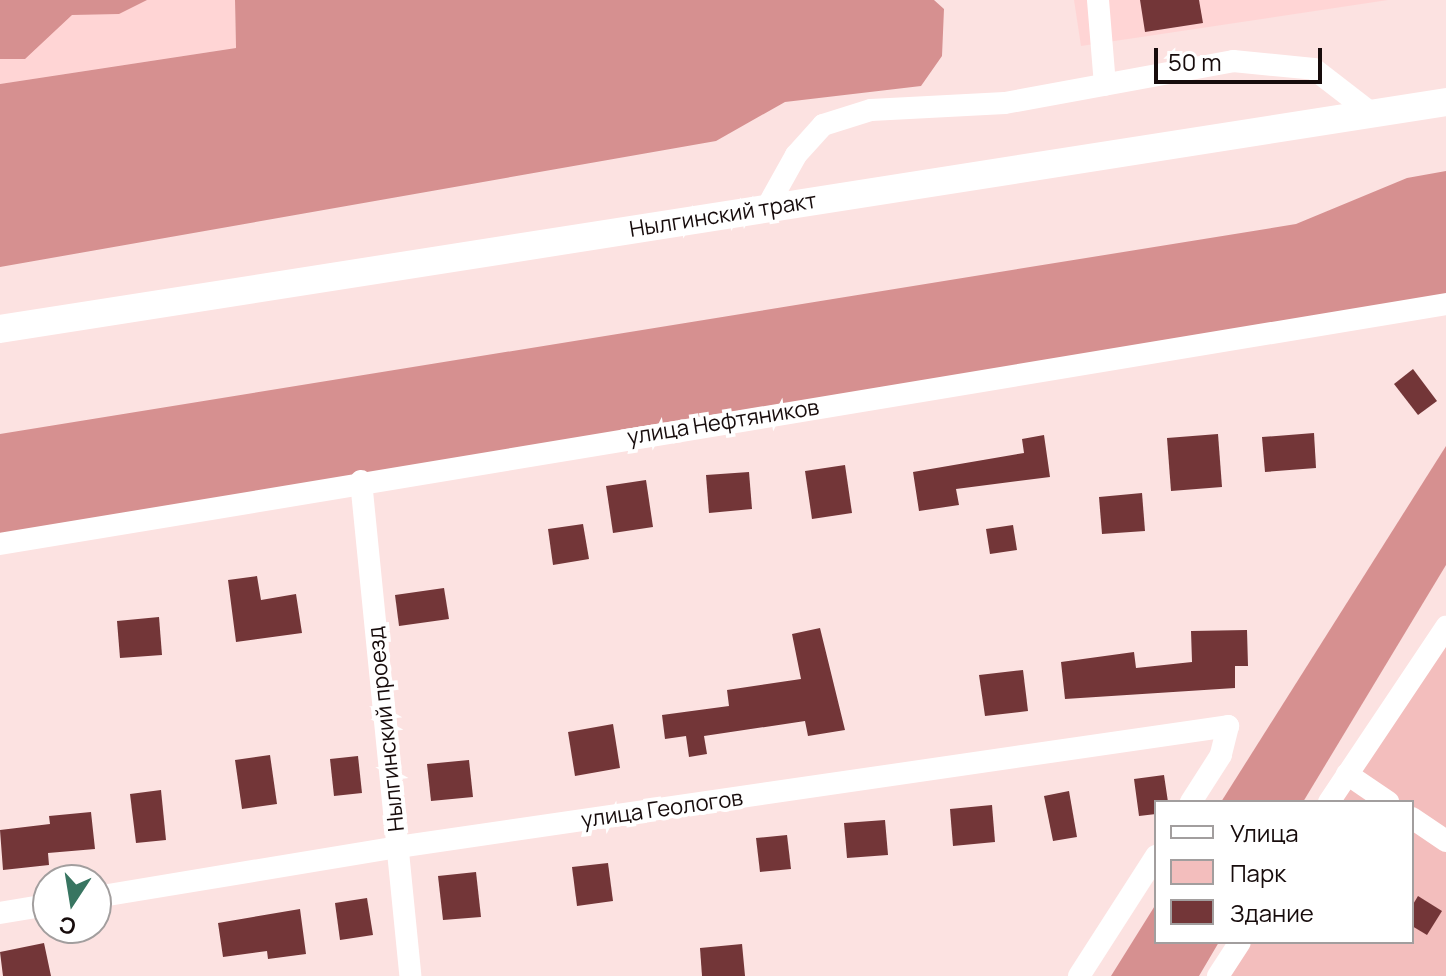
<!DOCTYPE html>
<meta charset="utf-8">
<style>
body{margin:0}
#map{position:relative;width:1446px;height:976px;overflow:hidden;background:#fce2e1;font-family:Manrope,sans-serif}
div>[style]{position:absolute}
.built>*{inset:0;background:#ffd5d5}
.green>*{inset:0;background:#f3bebd}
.forest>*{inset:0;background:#d69090}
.building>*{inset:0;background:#733638}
.minor>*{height:22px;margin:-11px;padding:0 11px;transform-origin:11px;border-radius:11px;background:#fff}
.major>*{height:28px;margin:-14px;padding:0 14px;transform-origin:14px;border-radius:14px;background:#fff}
span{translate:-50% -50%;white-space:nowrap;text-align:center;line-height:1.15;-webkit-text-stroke:8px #fff;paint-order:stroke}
.street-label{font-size:22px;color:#170c0c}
.legend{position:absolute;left:1154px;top:800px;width:260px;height:144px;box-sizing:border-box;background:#fff;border:2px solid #a29e9e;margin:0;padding:10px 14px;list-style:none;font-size:24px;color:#170c0c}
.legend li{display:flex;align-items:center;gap:16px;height:40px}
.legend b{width:40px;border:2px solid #a29e9e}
.north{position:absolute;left:32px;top:864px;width:80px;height:80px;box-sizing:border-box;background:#fff;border:2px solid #a29e9e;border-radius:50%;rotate:192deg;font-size:22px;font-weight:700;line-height:32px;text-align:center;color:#170c0c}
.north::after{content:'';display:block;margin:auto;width:28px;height:36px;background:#387561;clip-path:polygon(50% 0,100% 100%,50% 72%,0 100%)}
.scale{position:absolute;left:1154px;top:48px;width:168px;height:36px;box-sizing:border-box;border:4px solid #170c0c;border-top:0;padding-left:10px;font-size:24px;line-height:28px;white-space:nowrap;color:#170c0c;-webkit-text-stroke:6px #fff;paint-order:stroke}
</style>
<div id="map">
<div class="built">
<i style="clip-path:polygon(0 0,235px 0,236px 48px,0 84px)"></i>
<i style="clip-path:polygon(1074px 0,1388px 0,1081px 46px)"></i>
</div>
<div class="green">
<i style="clip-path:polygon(1446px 630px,1446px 976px,1228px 976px,1249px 942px,1412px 942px,1412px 802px,1337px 802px)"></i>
</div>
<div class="forest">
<i style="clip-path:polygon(0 0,147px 0,119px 14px,72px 15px,25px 59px,0 59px)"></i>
<i style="clip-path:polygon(235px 0,934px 0,944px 9px,942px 56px,921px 86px,785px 102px,716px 141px,0 267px,0 84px,236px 48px)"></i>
<i style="clip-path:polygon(1446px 171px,1446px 300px,0 534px,0 434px,1296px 224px,1407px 178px)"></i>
<i style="clip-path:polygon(1446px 446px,1446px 565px,1303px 802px,1221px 802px)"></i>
<i style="clip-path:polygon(1156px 904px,1156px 942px,1219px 942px,1199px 976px,1111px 976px)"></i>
</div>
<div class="building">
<i style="clip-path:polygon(1140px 0,1199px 0,1203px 23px,1145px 32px)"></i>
<i style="clip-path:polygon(1413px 369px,1437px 401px,1418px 415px,1394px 384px)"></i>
<i style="clip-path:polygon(1314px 433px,1316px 468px,1265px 472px,1262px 437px)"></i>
<i style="clip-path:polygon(1218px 434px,1222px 487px,1171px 491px,1167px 438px)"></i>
<i style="clip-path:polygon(1044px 435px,1050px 477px,956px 489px,959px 505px,919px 511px,913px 472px,1024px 453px,1022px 439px)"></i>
<i style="clip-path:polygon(845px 465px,852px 513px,812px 519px,805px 471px)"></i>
<i style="clip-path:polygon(749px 472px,752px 509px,709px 513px,706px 475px)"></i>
<i style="clip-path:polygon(646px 480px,653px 527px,613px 533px,606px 486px)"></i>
<i style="clip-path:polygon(1142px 493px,1145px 531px,1102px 534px,1099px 497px)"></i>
<i style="clip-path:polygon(583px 524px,589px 559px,553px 565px,548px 529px)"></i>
<i style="clip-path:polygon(1013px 525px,1017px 550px,990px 554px,986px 529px)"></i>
<i style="clip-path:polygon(257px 576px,261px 600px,296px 594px,302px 633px,236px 642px,228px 580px)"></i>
<i style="clip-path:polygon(444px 588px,449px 619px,399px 626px,395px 595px)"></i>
<i style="clip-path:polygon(159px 617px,162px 655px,120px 658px,117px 621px)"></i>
<i style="clip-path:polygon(820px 628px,845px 730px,808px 736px,805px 721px,704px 736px,707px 754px,689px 757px,686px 736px,665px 739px,662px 715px,729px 706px,727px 690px,801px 679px,792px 634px)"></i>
<i style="clip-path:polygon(1247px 630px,1248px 666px,1235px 666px,1235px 688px,1065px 699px,1061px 662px,1134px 652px,1136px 668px,1192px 662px,1191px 631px)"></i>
<i style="clip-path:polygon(1023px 670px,1028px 711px,985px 716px,979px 675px)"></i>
<i style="clip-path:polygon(613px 724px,620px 768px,575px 776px,568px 732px)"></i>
<i style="clip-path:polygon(270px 755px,277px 804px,242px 809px,235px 760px)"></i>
<i style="clip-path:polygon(358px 756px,362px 793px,334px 796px,330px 759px)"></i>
<i style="clip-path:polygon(469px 760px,473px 797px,431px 801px,427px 764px)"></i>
<i style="clip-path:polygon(1164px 775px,1168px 802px,1156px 802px,1156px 814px,1139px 816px,1134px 779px)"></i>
<i style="clip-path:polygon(161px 790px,166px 840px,136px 843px,130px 794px)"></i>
<i style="clip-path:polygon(1069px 791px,1077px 837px,1053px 841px,1044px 796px)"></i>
<i style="clip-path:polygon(992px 805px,995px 842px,953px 846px,950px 809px)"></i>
<i style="clip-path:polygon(91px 812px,95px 849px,48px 853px,49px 865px,3px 870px,0 830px,50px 824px,49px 816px)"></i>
<i style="clip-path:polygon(885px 820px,888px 855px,847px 858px,844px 823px)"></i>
<i style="clip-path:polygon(787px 835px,791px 869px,760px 872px,756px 838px)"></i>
<i style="clip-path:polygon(608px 863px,613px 901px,577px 906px,572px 867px)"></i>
<i style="clip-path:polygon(476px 872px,481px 917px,443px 920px,438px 876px)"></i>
<i style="clip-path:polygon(1418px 896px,1442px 911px,1427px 935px,1412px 926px,1412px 906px)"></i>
<i style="clip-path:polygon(367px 898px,373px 935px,340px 940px,335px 903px)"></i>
<i style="clip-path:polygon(300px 909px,306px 954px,268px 959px,267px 951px,223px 957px,218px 923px)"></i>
<i style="clip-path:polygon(44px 943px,51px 976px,3px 976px,0 952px)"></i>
<i style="clip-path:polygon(742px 944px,745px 976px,702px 976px,700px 948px)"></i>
</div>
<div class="minor">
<i style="left:1098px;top:0;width:85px;rotate:85.3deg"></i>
<i style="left:766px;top:209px;width:62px;rotate:-60.9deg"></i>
<i style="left:796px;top:155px;width:40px;rotate:-48deg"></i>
<i style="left:823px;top:125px;width:50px;rotate:-17.4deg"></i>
<i style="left:871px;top:110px;width:134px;rotate:-3deg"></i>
<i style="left:1005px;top:103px;width:232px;rotate:-10.4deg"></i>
<i style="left:1233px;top:61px;width:81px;rotate:5.6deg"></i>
<i style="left:1314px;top:69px;width:72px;rotate:37.7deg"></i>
<i style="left:361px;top:481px;width:497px;rotate:84.3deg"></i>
<i style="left:0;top:544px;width:1466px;rotate:-9.42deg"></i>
<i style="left:1347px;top:774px;width:50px;rotate:34.3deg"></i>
<i style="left:1329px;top:802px;width:211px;rotate:-56.2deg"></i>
<i style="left:1412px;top:818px;width:41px;rotate:34.1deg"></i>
<i style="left:96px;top:897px;width:306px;rotate:-9.4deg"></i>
<i style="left:398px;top:847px;width:839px;rotate:-8.29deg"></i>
<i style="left:1228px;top:726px;width:30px;rotate:104deg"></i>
<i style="left:1221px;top:755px;width:56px;rotate:122.6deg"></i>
<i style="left:0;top:913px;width:49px;rotate:-9.5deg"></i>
<i style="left:1079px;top:976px;width:143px;rotate:-57.3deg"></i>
<i style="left:1218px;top:976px;width:40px;rotate:-57.1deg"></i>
</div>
<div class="major">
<i style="left:0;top:329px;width:1464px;rotate:-8.92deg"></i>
</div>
<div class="street-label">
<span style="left:723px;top:215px;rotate:-9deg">Нылгинский тракт</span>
<span style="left:723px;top:422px;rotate:-9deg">улица Нефтяников</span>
<span style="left:386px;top:729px;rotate:-96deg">Нылгинский проезд</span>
<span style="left:662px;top:809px;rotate:-8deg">улица Геологов</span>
</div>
<ul class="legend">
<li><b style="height:10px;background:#fff"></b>Улица</li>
<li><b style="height:22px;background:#f3bebd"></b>Парк</li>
<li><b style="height:22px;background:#733638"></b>Здание</li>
</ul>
<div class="north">С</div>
<div class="scale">50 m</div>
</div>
